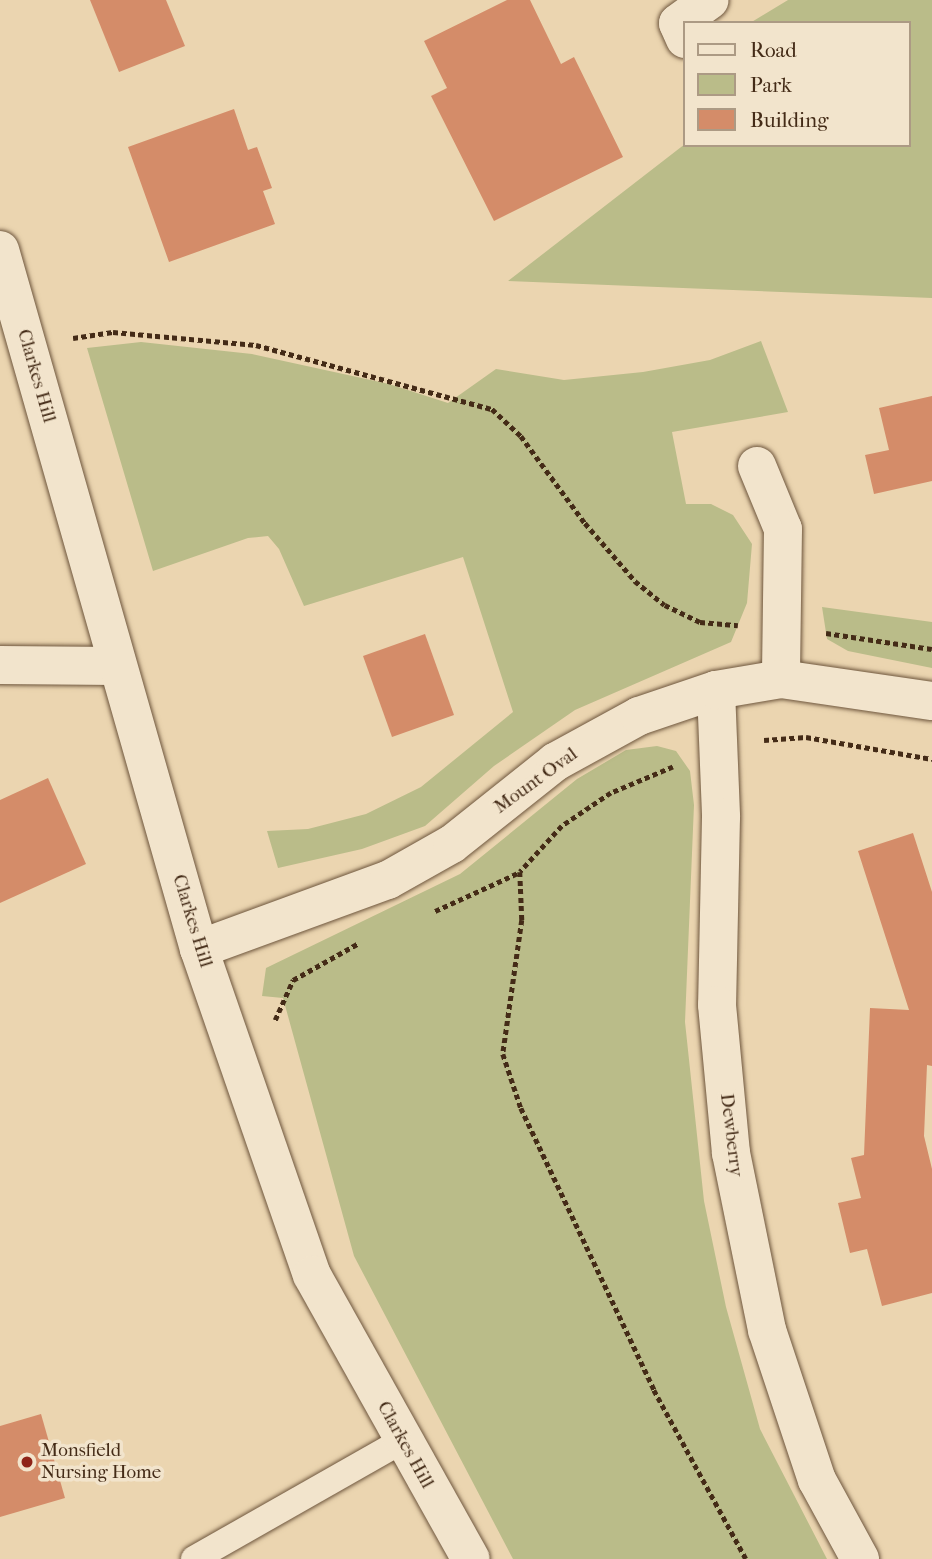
<!DOCTYPE html>
<style>
body{margin:0}
#map{position:relative;width:932px;height:1559px;overflow:hidden;background:#ebd5b0;font-family:"IM FELL French Canon",serif}
div>[style]{position:absolute}
.green>*{inset:0;background:#babc89}
.building>*{inset:0;background:#d48c69}
.path>*{height:4.5px;margin-top:-2.25px;transform-origin:0;background:repeating-linear-gradient(90deg,#442b17 0 5px,transparent 0 8.5px)}
.roads{filter:drop-shadow(0 0 2px #6e563d) drop-shadow(0 0 2px #6e563d)}
.service>*{height:26px;margin:-13px;padding:0 13px;transform-origin:13px;border-radius:13px;background:#f2e4cc}
.minor>*{height:38px;margin:-19px;padding:0 19px;transform-origin:19px;border-radius:19px;background:#f2e4cc}
.tertiary>*{height:38px;margin:-19px;padding:0 19px;transform-origin:19px;border-radius:19px;background:#f2e4cc}
.dots>*{width:19px;height:19px;translate:-50% -50%;box-sizing:border-box;border:4px solid #f2e4cc;border-radius:50%}
span{translate:-50% -50%;white-space:nowrap;text-align:center;line-height:1.15;-webkit-text-stroke:7px #f2e4cc;paint-order:stroke}
.street-label{font-size:19px;color:#442b17}
.poi-label{font-size:19px;color:#442b17}
.left{translate:0 -50%;text-align:left}
.legend{position:absolute;left:683px;top:21px;width:228px;height:126px;box-sizing:border-box;background:#f2e4cc;border:2px solid #ac9a84;margin:0;padding:9px 12px;list-style:none;font-size:21px;color:#442b17}
.legend li{display:flex;align-items:center;gap:14px;height:35px}
.legend b{width:35px;border:2px solid #ac9a84}
</style>
<div id="map">
<div class="green">
<i style="clip-path:polygon(788px 0,932px 0,932px 298px,508px 281px,685px 144px,909px 145px,909px 23px,750px 23px)"></i>
<i style="clip-path:polygon(761px 341px,788px 412px,672px 432px,686px 504px,711px 504px,733px 515px,752px 544px,747px 603px,731px 642px,575px 710px,494px 766px,425px 826px,362px 849px,278px 868px,267px 831px,308px 829px,366px 814px,421px 787px,513px 712px,463px 557px,304px 606px,279px 549px,268px 536px,248px 538px,153px 571px,87px 348px,141px 342px,252px 354px,389px 384px,448px 403px,496px 369px,564px 380px,643px 372px,710px 360px)"></i>
<i style="clip-path:polygon(822px 607px,932px 622px,932px 668px,848px 651px,827px 639px)"></i>
<i style="clip-path:polygon(657px 746px,676px 751px,690px 771px,694px 805px,685px 1022px,704px 1201px,726px 1307px,760px 1429px,827px 1559px,513px 1559px,354px 1256px,283px 998px,262px 996px,266px 968px,460px 874px,577px 779px,626px 750px)"></i>
</div>
<div class="building">
<i style="clip-path:polygon(90px 0,166px 0,185px 46px,119px 72px)"></i>
<i style="clip-path:polygon(507px 0,530px 0,561px 64px,574px 57px,623px 157px,494px 221px,431px 96px,447px 88px,424px 41px)"></i>
<i style="clip-path:polygon(234px 109px,248px 150px,257px 147px,272px 188px,263px 191px,275px 224px,169px 262px,128px 147px)"></i>
<i style="clip-path:polygon(932px 396px,932px 481px,874px 494px,865px 455px,889px 450px,879px 408px)"></i>
<i style="clip-path:polygon(425px 634px,454px 715px,392px 737px,363px 656px)"></i>
<i style="clip-path:polygon(48px 778px,86px 864px,0 903px,0 800px)"></i>
<i style="clip-path:polygon(913px 833px,932px 892px,932px 1066px,927px 1065px,924px 1136px,932px 1169px,932px 1293px,882px 1306px,867px 1249px,850px 1253px,838px 1203px,861px 1198px,851px 1158px,864px 1155px,870px 1008px,909px 1010px,858px 851px)"></i>
<i style="clip-path:polygon(41px 1414px,65px 1498px,0 1517px,0 1426px)"></i>
</div>
<div class="path">
<i style="left:73px;top:338px;width:40px;rotate:-8.5deg"></i>
<i style="left:113px;top:332px;width:144px;rotate:5.2deg"></i>
<i style="left:256px;top:345px;width:245px;rotate:15.2deg"></i>
<i style="left:492px;top:409px;width:40px;rotate:43deg"></i>
<i style="left:521px;top:436px;width:108px;rotate:53.7deg"></i>
<i style="left:585px;top:523px;width:77px;rotate:49.2deg"></i>
<i style="left:635px;top:581px;width:38px;rotate:39deg"></i>
<i style="left:665px;top:605px;width:39px;rotate:26deg"></i>
<i style="left:700px;top:622px;width:38px;rotate:5deg"></i>
<i style="left:826px;top:633px;width:107px;rotate:8.6deg"></i>
<i style="left:764px;top:740px;width:42px;rotate:-4.1deg"></i>
<i style="left:806px;top:737px;width:128px;rotate:9.9deg"></i>
<i style="left:673px;top:767px;width:67px;rotate:157.2deg"></i>
<i style="left:611px;top:793px;width:59px;rotate:146deg"></i>
<i style="left:562px;top:826px;width:62px;rotate:132.4deg"></i>
<i style="left:520px;top:872px;width:48px;rotate:87.6deg"></i>
<i style="left:522px;top:920px;width:135px;rotate:98.1deg"></i>
<i style="left:503px;top:1054px;width:57px;rotate:71.6deg"></i>
<i style="left:521px;top:1108px;width:312px;rotate:64.7deg"></i>
<i style="left:654px;top:1390px;width:192px;rotate:61.4deg"></i>
<i style="left:435px;top:911px;width:94px;rotate:-24.6deg"></i>
<i style="left:275px;top:1020px;width:44px;rotate:-65.8deg"></i>
<i style="left:293px;top:980px;width:76px;rotate:-29.3deg"></i>
</div>
<div class="roads">
<div class="service">
<i style="left:194px;top:1559px;width:239px;rotate:-29.6deg"></i>
</div>
<div class="minor">
<i style="left:685px;top:39px;width:17px;rotate:-114deg"></i>
<i style="left:678px;top:23px;width:39px;rotate:-36deg"></i>
<i style="left:757px;top:466px;width:68px;rotate:67.6deg"></i>
<i style="left:783px;top:529px;width:150px;rotate:90.8deg"></i>
<i style="left:0;top:665px;width:116px;rotate:0.5deg"></i>
<i style="left:716px;top:690px;width:127px;rotate:87.7deg"></i>
<i style="left:721px;top:817px;width:188px;rotate:91.2deg"></i>
<i style="left:717px;top:1005px;width:149px;rotate:84.6deg"></i>
<i style="left:731px;top:1153px;width:181px;rotate:78.5deg"></i>
<i style="left:767px;top:1330px;width:158px;rotate:71.6deg"></i>
<i style="left:817px;top:1480px;width:90px;rotate:61.4deg"></i>
</div>
<div class="tertiary">
<i style="left:0;top:250px;width:727px;rotate:74.11deg"></i>
<i style="left:199px;top:949px;width:345px;rotate:70.9deg"></i>
<i style="left:312px;top:1275px;width:325px;rotate:60.8deg"></i>
<i style="left:199px;top:949px;width:201px;rotate:-20.1deg"></i>
<i style="left:388px;top:880px;width:73px;rotate:-29.4deg"></i>
<i style="left:452px;top:844px;width:132px;rotate:-38.5deg"></i>
<i style="left:555px;top:762px;width:96px;rotate:-28.7deg"></i>
<i style="left:639px;top:716px;width:81px;rotate:-18.7deg"></i>
<i style="left:716px;top:690px;width:66px;rotate:-9.6deg"></i>
<i style="left:781px;top:679px;width:153px;rotate:8.3deg"></i>
</div>
</div>
<div class="dots">
<i style="left:27px;top:1462px;background:#8f2418"></i>
</div>
<div class="street-label">
<span style="left:36px;top:376px;rotate:74deg">Clarkes Hill</span>
<span style="left:536px;top:781px;rotate:-36deg">Mount Oval</span>
<span style="left:192px;top:921px;rotate:73deg">Clarkes Hill</span>
<span style="left:731px;top:1135px;rotate:83deg">Dewberry</span>
<span style="left:405px;top:1445px;rotate:61deg">Clarkes Hill</span>
</div>
<div class="poi-label">
<span class="left" style="left:41px;top:1462px">Monsfield<br>Nursing Home</span>
</div>
<ul class="legend">
<li><b style="height:9px;background:#f2e4cc"></b>Road</li>
<li><b style="height:19px;background:#babc89"></b>Park</li>
<li><b style="height:19px;background:#d48c69"></b>Building</li>
</ul>
</div>
